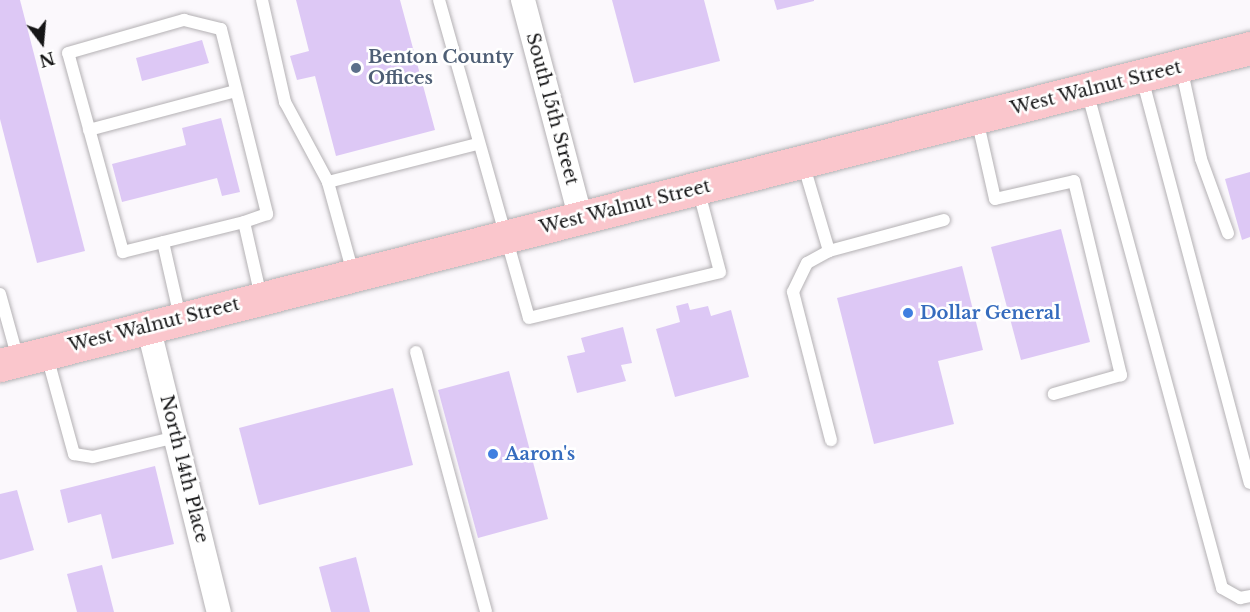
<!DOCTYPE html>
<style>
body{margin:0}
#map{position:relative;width:1250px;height:612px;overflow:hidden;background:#fbf8fc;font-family:"Libre Baskerville",serif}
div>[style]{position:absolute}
.building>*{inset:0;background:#ddc8f5}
.roads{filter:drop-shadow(0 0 2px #b4b1b4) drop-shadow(0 0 2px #b4b1b4)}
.service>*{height:12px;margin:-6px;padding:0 6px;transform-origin:6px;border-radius:6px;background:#fff}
.minor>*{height:24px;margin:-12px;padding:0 12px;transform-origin:12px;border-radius:12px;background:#fff}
.primary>*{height:33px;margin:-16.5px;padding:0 16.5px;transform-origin:16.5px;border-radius:16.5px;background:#fac6cc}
.dots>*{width:16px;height:16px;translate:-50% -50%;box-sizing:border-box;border:3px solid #fff;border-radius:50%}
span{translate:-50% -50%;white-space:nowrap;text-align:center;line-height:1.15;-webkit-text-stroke:5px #fff;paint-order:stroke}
.service-label{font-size:18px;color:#4e5e75;font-weight:700}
.left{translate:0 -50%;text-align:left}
.street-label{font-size:18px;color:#151516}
.shop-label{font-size:18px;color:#366cbe;font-weight:700}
.north{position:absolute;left:12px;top:12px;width:60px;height:60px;-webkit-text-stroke:4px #fff;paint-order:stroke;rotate:164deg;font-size:16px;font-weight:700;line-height:24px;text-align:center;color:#151516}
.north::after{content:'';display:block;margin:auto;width:21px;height:27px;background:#151516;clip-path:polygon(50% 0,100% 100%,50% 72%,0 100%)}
</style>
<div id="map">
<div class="building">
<i style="clip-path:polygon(0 0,20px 0,85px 251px,37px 263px,0 119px)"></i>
<i style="clip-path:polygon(296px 0,400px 0,435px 130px,336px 156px,315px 76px,297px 80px,290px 56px,309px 51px)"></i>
<i style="clip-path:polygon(612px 0,704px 0,720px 61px,634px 83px)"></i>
<i style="clip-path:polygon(774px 0,814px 0,814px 1px,777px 10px)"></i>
<i style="clip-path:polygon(202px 40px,209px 63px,142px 81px,136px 58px)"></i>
<i style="clip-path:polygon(221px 118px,240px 192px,222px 196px,217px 178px,122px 202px,112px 164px,186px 145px,182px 128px)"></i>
<i style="clip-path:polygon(1250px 172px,1250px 237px,1242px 240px,1225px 179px)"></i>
<i style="clip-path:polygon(1061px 229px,1090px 342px,1021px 360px,991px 247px)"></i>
<i style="clip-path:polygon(962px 266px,983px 350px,938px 361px,954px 424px,874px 444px,837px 298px)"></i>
<i style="clip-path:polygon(688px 303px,690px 310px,708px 306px,711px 316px,731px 310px,749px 377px,675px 397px,656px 329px,680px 322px,676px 306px)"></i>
<i style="clip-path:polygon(623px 327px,632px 363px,621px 365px,626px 381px,577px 393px,567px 356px,585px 352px,581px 338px)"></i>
<i style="clip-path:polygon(509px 371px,548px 519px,478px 538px,438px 390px)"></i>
<i style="clip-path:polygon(393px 388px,413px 465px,259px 505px,239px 428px)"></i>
<i style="clip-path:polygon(155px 466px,174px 544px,112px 559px,101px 514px,68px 523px,60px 490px)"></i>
<i style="clip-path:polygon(17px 490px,34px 550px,0 560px,0 494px)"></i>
<i style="clip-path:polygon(356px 557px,370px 612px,331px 612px,319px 567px)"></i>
<i style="clip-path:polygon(102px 565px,114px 612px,77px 612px,67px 574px)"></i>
</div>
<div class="roads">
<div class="service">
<i style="left:262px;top:0;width:105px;rotate:77.3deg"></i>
<i style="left:285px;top:102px;width:91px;rotate:61.7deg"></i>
<i style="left:439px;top:0;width:330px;rotate:74.2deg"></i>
<i style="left:529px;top:318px;width:196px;rotate:-13.5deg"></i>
<i style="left:720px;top:272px;width:86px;rotate:-104.8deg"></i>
<i style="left:1181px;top:67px;width:94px;rotate:77.7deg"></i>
<i style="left:1201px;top:159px;width:79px;rotate:70deg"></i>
<i style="left:1142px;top:78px;width:419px;rotate:75.1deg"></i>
<i style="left:1087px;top:91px;width:515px;rotate:74.8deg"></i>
<i style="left:1222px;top:588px;width:21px;rotate:29deg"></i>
<i style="left:1240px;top:598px;width:10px;rotate:-11deg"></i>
<i style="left:977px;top:119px;width:82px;rotate:77.3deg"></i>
<i style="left:995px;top:199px;width:81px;rotate:-12.8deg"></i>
<i style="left:1074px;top:181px;width:200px;rotate:76.4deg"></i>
<i style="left:1121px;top:375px;width:70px;rotate:164.2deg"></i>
<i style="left:89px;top:130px;width:152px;rotate:-14.9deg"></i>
<i style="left:803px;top:163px;width:92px;rotate:73.5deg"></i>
<i style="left:829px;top:251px;width:119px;rotate:-15.1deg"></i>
<i style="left:244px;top:222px;width:125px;rotate:166.1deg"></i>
<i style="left:123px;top:252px;width:206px;rotate:-105.4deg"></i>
<i style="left:68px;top:53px;width:121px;rotate:-15.9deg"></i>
<i style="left:184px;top:20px;width:38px;rotate:14deg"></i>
<i style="left:221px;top:29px;width:191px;rotate:76deg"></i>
<i style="left:267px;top:214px;width:24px;rotate:161deg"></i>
<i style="left:244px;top:222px;width:77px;rotate:77.2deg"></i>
<i style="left:163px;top:242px;width:77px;rotate:77.2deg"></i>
<i style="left:829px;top:251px;width:25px;rotate:151deg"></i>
<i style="left:807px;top:263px;width:32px;rotate:116deg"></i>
<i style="left:793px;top:292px;width:153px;rotate:75.6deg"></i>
<i style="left:353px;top:273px;width:94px;rotate:-105.4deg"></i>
<i style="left:328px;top:182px;width:154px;rotate:-14.3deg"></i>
<i style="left:0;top:294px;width:67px;rotate:74.5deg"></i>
<i style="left:416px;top:352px;width:269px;rotate:74.9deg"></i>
<i style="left:47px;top:356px;width:102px;rotate:74.6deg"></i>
<i style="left:74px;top:454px;width:19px;rotate:9deg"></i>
<i style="left:93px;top:457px;width:85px;rotate:-13.5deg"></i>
</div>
<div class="minor">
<i style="left:523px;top:0;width:227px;rotate:75.2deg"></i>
<i style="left:148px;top:326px;width:295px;rotate:76.1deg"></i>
</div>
<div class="primary">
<i style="left:0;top:365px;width:1290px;rotate:-14.23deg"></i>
</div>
</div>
<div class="dots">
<i style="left:356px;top:68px;background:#5c6f8a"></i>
<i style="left:908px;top:313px;background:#3f7fe0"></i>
<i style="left:493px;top:454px;background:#3f7fe0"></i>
</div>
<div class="service-label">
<span class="left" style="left:368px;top:68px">Benton County<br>Offices</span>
</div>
<div class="street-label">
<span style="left:1096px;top:88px;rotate:-14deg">West Walnut Street</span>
<span style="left:552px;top:109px;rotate:75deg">South 15th Street</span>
<span style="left:625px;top:207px;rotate:-14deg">West Walnut Street</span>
<span style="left:154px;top:325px;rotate:-14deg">West Walnut Street</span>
<span style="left:184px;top:469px;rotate:76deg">North 14th Place</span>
</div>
<div class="shop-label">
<span class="left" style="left:920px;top:313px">Dollar General</span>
<span class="left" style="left:505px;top:454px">Aaron's</span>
</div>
<div class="north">N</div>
</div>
